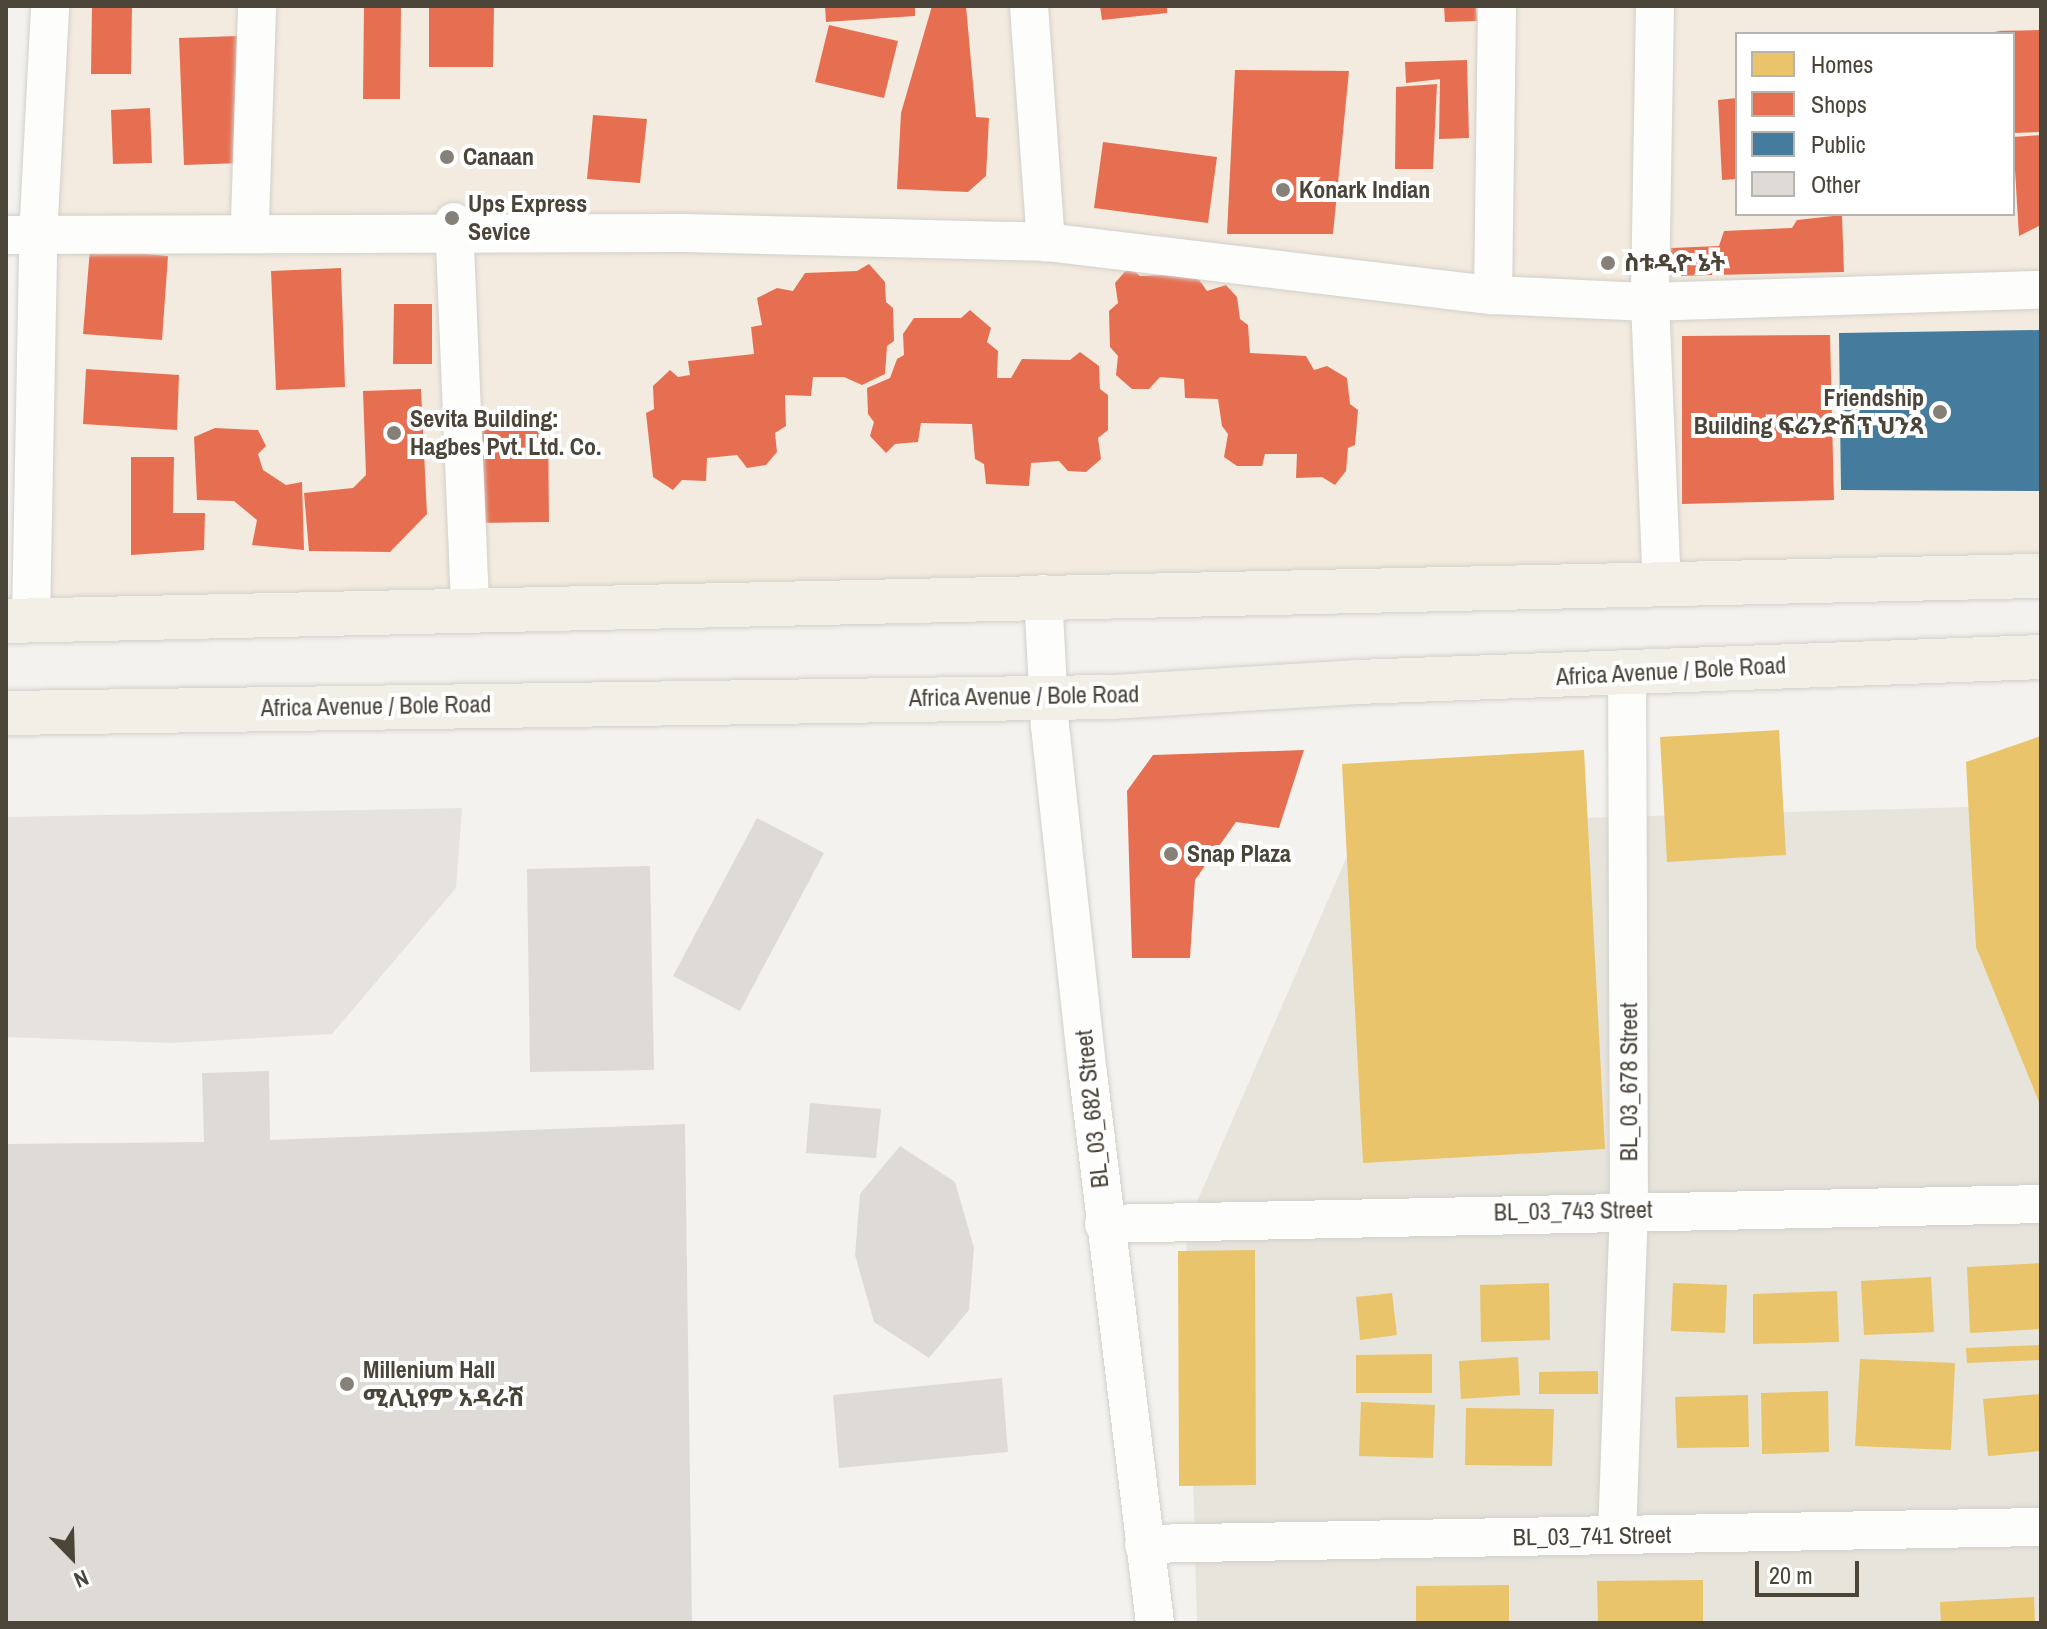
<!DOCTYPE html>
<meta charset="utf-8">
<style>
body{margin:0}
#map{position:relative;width:2047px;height:1629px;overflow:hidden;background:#f4f2ee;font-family:"Archivo Narrow","Noto Sans Ethiopic",sans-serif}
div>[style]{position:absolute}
.residential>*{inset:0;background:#e7e4dc}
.commercial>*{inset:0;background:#f3ebdf}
.parking>*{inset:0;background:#e6e3df}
.homes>*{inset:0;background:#e9c46a}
.shops>*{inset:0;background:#e76f51}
.public>*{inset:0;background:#457b9d}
.building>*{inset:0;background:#dedbd6}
.roads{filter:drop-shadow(0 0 2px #d2d0cb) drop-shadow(0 0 2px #d2d0cb)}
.minor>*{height:38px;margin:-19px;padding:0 19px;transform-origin:19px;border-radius:19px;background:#fdfdfc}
.primary>*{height:44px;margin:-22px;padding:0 22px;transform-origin:22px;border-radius:22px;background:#f2efe6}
.dots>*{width:22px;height:22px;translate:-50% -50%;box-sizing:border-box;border:4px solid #fff;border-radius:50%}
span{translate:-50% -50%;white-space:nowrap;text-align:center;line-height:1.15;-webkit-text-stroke:8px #fff;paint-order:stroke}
.poi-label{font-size:24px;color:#4b4439;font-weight:700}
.left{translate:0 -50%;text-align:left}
.right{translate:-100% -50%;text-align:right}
.street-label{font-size:24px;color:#4b4439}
.frame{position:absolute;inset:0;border:8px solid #4b4439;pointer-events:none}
.legend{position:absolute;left:1735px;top:32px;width:280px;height:184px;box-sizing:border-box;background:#fff;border:2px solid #b7b4b0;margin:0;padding:10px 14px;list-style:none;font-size:24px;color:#4b4439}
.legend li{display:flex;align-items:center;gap:16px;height:40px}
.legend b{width:40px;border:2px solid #b7b4b0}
.north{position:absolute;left:32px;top:1517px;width:80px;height:80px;-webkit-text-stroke:6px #fff;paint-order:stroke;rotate:157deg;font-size:22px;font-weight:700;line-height:32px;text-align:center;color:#4b4439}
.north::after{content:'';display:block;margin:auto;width:28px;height:36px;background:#4b4439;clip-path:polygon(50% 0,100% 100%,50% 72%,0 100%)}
.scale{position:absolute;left:1755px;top:1561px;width:104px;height:36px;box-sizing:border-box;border:4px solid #4b4439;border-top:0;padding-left:10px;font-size:24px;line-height:28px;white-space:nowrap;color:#4b4439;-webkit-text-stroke:6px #fff;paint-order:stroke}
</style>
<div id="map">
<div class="residential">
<i style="clip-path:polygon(2041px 805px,2041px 1623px,1197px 1623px,1186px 1227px,1361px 824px)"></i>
</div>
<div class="commercial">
<i style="clip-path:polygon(evenodd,53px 6px,2041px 6px,2041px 565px,51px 613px,53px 6px,1737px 34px,2013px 34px,2013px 214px,1737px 214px,1737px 34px)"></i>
</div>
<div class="parking">
<i style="clip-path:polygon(462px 808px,456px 888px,332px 1034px,170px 1043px,6px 1037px,6px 817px)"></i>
</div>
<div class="homes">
<i style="clip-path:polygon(1779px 730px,1786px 855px,1667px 862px,1660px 737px)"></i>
<i style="clip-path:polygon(2041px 736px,2041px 1107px,1976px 947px,1966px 762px)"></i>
<i style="clip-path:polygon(1584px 750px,1605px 1149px,1363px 1163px,1342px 764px)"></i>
<i style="clip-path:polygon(1255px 1250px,1256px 1485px,1179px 1486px,1178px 1251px)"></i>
<i style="clip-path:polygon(2041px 1263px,2041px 1329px,1970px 1333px,1967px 1267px)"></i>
<i style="clip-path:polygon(1931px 1277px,1934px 1332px,1864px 1335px,1861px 1281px)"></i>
<i style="clip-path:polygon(1549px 1283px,1550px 1340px,1481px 1342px,1480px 1285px)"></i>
<i style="clip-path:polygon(1673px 1283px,1727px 1285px,1725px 1333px,1671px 1331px)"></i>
<i style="clip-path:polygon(1837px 1291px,1839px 1342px,1753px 1344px,1753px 1294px)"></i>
<i style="clip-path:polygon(1392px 1293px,1397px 1335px,1360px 1340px,1356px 1297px)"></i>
<i style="clip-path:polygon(2041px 1345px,2041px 1360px,1967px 1363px,1966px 1348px)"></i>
<i style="clip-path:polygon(1432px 1354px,1432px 1393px,1356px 1393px,1356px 1355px)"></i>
<i style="clip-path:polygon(1518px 1357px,1520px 1395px,1461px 1399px,1459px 1361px)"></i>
<i style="clip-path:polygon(1860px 1359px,1955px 1363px,1951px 1450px,1855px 1446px)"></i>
<i style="clip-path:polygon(1598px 1371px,1598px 1394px,1539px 1394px,1539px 1372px)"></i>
<i style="clip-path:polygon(1828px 1391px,1829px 1452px,1762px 1454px,1761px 1393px)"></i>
<i style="clip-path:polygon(2041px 1394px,2041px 1451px,1988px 1456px,1983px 1399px)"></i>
<i style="clip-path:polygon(1748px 1395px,1749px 1447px,1677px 1448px,1675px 1397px)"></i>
<i style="clip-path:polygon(1361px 1402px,1435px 1405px,1433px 1458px,1359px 1456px)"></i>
<i style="clip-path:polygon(1466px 1408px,1554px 1409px,1552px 1466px,1465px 1465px)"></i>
<i style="clip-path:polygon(1703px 1580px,1703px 1623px,1598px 1623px,1597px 1581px)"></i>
<i style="clip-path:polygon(1509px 1585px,1509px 1623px,1416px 1623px,1416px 1586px)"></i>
<i style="clip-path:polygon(2034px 1597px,2035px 1623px,1941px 1623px,1940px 1602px)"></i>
</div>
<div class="shops">
<i style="clip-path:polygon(92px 6px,132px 6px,131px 74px,91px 74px)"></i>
<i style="clip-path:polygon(364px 6px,401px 6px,400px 99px,363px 99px)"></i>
<i style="clip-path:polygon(429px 6px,494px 6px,493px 67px,429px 67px)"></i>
<i style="clip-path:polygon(825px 6px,915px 6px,915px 16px,826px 22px)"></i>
<i style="clip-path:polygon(932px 6px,966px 6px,976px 117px,989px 118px,986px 176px,968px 192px,897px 189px,901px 113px)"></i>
<i style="clip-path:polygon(1100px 6px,1167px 6px,1167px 13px,1102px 20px)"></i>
<i style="clip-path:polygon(1444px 6px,1476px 6px,1477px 21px,1445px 22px)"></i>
<i style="clip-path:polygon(829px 25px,898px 41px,884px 98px,815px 82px)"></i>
<i style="clip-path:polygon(2041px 30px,2041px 132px,2013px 133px,2013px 34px,1994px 31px)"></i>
<i style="clip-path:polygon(238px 36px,242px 163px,184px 165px,179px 38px)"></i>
<i style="clip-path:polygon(1467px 60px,1469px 138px,1439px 139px,1440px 79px,1406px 83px,1405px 62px)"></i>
<i style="clip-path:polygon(1235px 70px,1349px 71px,1333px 234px,1227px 234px)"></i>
<i style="clip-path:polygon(1437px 84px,1433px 169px,1395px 169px,1396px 87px)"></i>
<i style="clip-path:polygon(1737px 98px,1737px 179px,1722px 180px,1718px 100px)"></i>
<i style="clip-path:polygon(150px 108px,152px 163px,113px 164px,111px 110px)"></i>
<i style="clip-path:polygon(593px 115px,647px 119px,640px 183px,587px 179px)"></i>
<i style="clip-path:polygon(2041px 135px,2041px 225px,2019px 236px,2013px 137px)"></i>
<i style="clip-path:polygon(1103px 142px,1217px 157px,1208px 223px,1094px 208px)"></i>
<i style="clip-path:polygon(1842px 215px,1844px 272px,1671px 276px,1671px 248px,1719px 246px,1724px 231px,1792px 228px,1797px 220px)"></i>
<i style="clip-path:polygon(90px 249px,168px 256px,162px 340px,83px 334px)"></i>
<i style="clip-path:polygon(869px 264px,885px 282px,886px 302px,893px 308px,894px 341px,887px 346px,885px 374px,862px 385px,844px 377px,813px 377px,811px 396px,785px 395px,786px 426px,775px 433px,777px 452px,766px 465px,747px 468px,737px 455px,707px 458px,706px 481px,682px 480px,673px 490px,653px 477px,646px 413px,654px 409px,653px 386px,670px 370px,678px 377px,690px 375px,688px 361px,754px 354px,751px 327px,762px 325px,757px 298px,777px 288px,793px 291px,805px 273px,857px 271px)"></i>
<i style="clip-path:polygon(1129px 267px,1140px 276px,1195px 274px,1207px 291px,1226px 285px,1237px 297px,1240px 319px,1248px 325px,1250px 353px,1306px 356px,1314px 370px,1327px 366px,1347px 378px,1350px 404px,1358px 410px,1355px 445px,1348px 448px,1346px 471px,1335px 485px,1322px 477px,1296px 478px,1297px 454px,1265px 454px,1262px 466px,1237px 466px,1224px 457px,1228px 434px,1222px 426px,1218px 399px,1185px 398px,1184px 379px,1160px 377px,1149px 389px,1132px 389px,1116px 375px,1118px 356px,1110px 347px,1109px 311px,1118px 303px,1115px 283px)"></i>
<i style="clip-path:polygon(341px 268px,345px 387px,276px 390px,271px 271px)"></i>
<i style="clip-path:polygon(394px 304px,432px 304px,432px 364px,393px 364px)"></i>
<i style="clip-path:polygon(970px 310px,991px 328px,987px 342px,998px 351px,997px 378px,1011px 378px,1022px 359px,1070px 360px,1080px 352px,1099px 366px,1100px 389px,1108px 395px,1108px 430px,1098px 438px,1101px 459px,1086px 472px,1068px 471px,1059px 461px,1031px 463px,1029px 486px,986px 484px,984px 464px,975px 459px,972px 424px,921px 423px,918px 442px,895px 444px,886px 453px,870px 436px,874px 422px,868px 414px,867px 388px,890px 378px,897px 359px,904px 355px,903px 334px,914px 318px,961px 318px)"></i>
<i style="clip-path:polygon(1830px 335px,1834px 500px,1682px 504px,1682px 336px)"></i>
<i style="clip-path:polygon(86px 369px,179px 375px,177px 430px,83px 424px)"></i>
<i style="clip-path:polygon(421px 389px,427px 514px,390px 552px,309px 551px,304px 493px,353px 488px,366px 475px,363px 391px)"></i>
<i style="clip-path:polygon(548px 417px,549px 522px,474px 523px,473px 418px)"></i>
<i style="clip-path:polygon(215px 428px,258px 430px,266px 446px,258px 454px,263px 470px,286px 485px,302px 482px,304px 550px,252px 545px,257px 520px,234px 501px,197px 500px,194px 437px)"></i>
<i style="clip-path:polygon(131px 457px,174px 457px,173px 513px,205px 513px,204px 550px,131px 555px)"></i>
<i style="clip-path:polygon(1304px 750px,1279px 828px,1236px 822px,1195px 880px,1190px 958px,1132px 958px,1127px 791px,1153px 755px)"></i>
</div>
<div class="public">
<i style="clip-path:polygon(2041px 330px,2041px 491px,1841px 490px,1839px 333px)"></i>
</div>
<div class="building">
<i style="clip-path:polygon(757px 818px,824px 853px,740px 1011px,673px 976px)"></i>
<i style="clip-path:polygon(650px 866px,654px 1070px,530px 1072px,527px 869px)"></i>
<i style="clip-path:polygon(269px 1071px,270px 1140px,685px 1124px,692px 1623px,6px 1623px,6px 1144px,204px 1142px,202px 1073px)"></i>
<i style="clip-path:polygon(810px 1103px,881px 1109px,876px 1158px,806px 1153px)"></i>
<i style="clip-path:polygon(900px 1146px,955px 1182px,974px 1248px,969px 1310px,929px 1358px,874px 1322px,855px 1255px,860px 1194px)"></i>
<i style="clip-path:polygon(1002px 1378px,1008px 1452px,839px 1468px,833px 1395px)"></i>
</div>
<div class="roads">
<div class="minor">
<i style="left:1029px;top:6px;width:237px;rotate:85.9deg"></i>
<i style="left:1655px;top:6px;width:296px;rotate:91deg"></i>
<i style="left:1650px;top:302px;width:282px;rotate:87.6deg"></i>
<i style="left:250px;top:220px;width:214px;rotate:-88.1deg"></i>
<i style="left:454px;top:222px;width:387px;rotate:87.6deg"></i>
<i style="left:6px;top:235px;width:678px;rotate:-0.17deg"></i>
<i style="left:684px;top:233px;width:362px;rotate:1.4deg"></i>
<i style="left:1046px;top:242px;width:450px;rotate:6.8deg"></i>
<i style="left:1493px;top:295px;width:157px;rotate:2.6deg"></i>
<i style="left:1650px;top:302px;width:391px;rotate:-1.8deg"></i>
<i style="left:1493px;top:295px;width:289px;rotate:-89.2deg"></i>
<i style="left:1043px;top:594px;width:132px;rotate:87deg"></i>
<i style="left:1050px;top:726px;width:350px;rotate:83.8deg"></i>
<i style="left:1088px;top:1074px;width:553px;rotate:83.04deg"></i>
<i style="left:31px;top:620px;width:401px;rotate:-88.9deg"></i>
<i style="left:39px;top:219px;width:213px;rotate:-87deg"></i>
<i style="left:1104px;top:1224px;width:937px;rotate:-1.22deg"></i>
<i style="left:1617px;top:1535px;width:326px;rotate:-87.9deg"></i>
<i style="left:1629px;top:1209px;width:533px;rotate:-90.21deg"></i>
<i style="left:1144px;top:1544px;width:897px;rotate:-1.09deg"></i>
</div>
<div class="primary">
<i style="left:6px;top:621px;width:2035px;rotate:-1.27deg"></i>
<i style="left:6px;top:713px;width:1106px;rotate:-0.83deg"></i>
<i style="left:1112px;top:697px;width:245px;rotate:-3.5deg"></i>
<i style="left:1357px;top:682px;width:684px;rotate:-2.09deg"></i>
</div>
</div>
<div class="dots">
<i style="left:447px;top:157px;background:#868178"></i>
<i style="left:1283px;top:190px;background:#868178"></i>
<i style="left:452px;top:218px;background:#868178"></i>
<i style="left:1608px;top:263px;background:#868178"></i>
<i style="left:1940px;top:412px;background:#868178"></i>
<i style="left:394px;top:433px;background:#868178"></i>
<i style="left:1171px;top:854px;background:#868178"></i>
<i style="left:347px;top:1384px;background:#868178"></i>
</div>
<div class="poi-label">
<span class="left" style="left:463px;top:157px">Canaan</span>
<span class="left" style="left:1299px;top:190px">Konark Indian</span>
<span class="left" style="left:468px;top:218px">Ups Express<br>Sevice</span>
<span class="left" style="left:1624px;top:263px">ስቱዲዮ ኔት</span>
<span class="right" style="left:1924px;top:412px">Friendship<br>Building ፍሬንድሽፕ ህንጻ</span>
<span class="left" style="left:410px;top:433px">Sevita Building:<br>Hagbes Pvt. Ltd. Co.</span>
<span class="left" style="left:1187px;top:854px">Snap Plaza</span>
<span class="left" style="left:363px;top:1384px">Millenium Hall<br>ሚሊኒየም አዳራሽ</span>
</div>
<div class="street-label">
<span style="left:1671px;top:671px;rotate:-3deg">Africa Avenue / Bole Road</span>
<span style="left:1024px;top:696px;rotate:-1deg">Africa Avenue / Bole Road</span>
<span style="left:376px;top:706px;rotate:-1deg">Africa Avenue / Bole Road</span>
<span style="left:1629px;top:1082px;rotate:-90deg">BL_03_678 Street</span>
<span style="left:1092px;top:1109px;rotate:-96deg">BL_03_682 Street</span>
<span style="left:1573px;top:1211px;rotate:-1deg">BL_03_743 Street</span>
<span style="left:1592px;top:1536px;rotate:-1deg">BL_03_741 Street</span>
</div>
<div class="frame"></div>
<ul class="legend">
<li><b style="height:22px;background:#e9c46a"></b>Homes</li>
<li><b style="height:22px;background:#e76f51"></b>Shops</li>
<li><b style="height:22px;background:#457b9d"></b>Public</li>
<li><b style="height:22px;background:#dedbd6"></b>Other</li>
</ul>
<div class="north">N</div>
<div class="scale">20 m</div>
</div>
